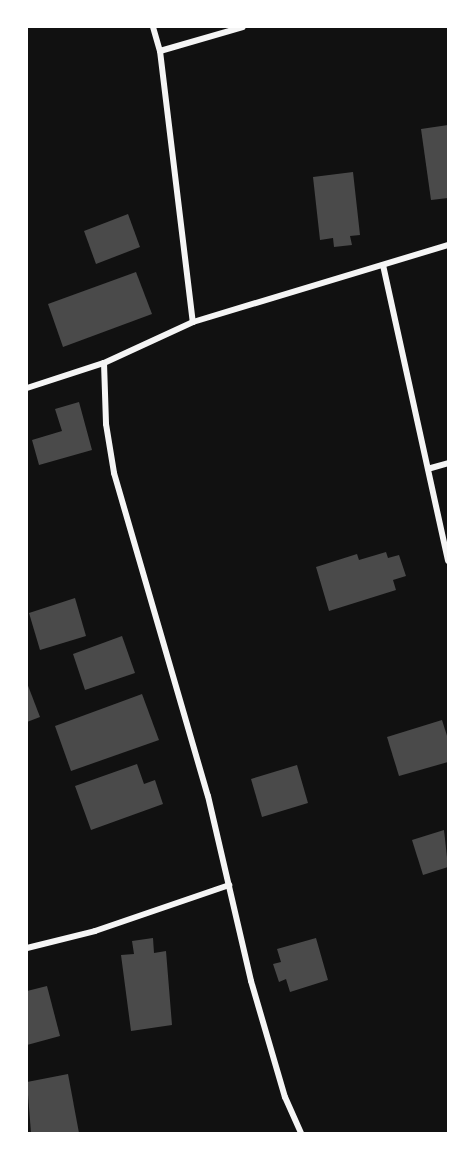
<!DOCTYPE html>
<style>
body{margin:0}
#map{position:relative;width:475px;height:1160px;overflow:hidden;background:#111;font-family:"PT Sans",sans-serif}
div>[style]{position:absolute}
.building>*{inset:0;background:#4a4a4a}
.minor>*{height:6px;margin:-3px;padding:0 3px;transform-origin:3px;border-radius:3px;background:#f5f5f5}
span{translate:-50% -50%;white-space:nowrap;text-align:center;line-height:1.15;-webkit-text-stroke:4.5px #fff;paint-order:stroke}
.frame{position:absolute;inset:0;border:28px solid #fff;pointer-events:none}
</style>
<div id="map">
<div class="building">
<i style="clip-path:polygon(448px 125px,448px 198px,431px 200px,421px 129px)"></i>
<i style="clip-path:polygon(353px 172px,360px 235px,350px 236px,352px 245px,334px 247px,333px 238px,320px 240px,313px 177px)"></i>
<i style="clip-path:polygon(128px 214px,140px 247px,96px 264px,84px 231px)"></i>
<i style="clip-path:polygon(136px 272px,152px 314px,63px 347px,48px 304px)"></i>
<i style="clip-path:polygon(79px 402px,92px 450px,39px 465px,32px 440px,62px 431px,55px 409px)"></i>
<i style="clip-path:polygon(386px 552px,388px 558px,399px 555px,406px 576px,393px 580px,396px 590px,329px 611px,316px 567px,357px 554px,359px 560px)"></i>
<i style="clip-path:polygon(75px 598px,86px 636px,40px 650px,29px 613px)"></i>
<i style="clip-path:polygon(122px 636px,135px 673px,85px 690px,73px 654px)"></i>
<i style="clip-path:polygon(27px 683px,40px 717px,27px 722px)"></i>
<i style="clip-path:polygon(142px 694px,159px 740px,71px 771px,55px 726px)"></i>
<i style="clip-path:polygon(442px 720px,448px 739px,448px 762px,399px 776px,387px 737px)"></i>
<i style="clip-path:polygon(137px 764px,144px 784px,155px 780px,163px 804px,91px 830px,75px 786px)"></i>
<i style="clip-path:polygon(297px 765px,308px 803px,262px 817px,251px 779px)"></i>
<i style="clip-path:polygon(444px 830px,448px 867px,423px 875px,412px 840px)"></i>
<i style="clip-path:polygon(153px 938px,154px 953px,166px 951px,172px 1025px,131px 1031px,121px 955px,134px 954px,132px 941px)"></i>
<i style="clip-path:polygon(316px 938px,328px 980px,290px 992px,286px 979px,279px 982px,273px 964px,281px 962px,277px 949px)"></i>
<i style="clip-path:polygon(47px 986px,60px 1036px,27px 1045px,27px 991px)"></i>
<i style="clip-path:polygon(68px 1074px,79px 1133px,31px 1133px,27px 1082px)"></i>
</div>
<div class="minor">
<i style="left:153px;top:27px;width:25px;rotate:74deg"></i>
<i style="left:160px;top:51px;width:273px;rotate:83.1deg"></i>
<i style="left:160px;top:51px;width:86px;rotate:-16.1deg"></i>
<i style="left:383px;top:265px;width:303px;rotate:77.6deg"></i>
<i style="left:104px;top:363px;width:61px;rotate:88.1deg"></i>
<i style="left:106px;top:424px;width:50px;rotate:80.7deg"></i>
<i style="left:114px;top:473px;width:336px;rotate:73.8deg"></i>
<i style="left:208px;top:796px;width:190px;rotate:76.9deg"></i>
<i style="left:251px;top:981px;width:121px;rotate:73.7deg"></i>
<i style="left:285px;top:1097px;width:39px;rotate:66deg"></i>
<i style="left:27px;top:388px;width:81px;rotate:-18deg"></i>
<i style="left:104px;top:363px;width:98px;rotate:-24.7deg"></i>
<i style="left:193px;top:322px;width:266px;rotate:-16.8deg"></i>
<i style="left:431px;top:468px;width:18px;rotate:-16deg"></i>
<i style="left:27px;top:948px;width:70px;rotate:-14deg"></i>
<i style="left:95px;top:931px;width:142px;rotate:-18.9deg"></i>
</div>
<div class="frame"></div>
</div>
